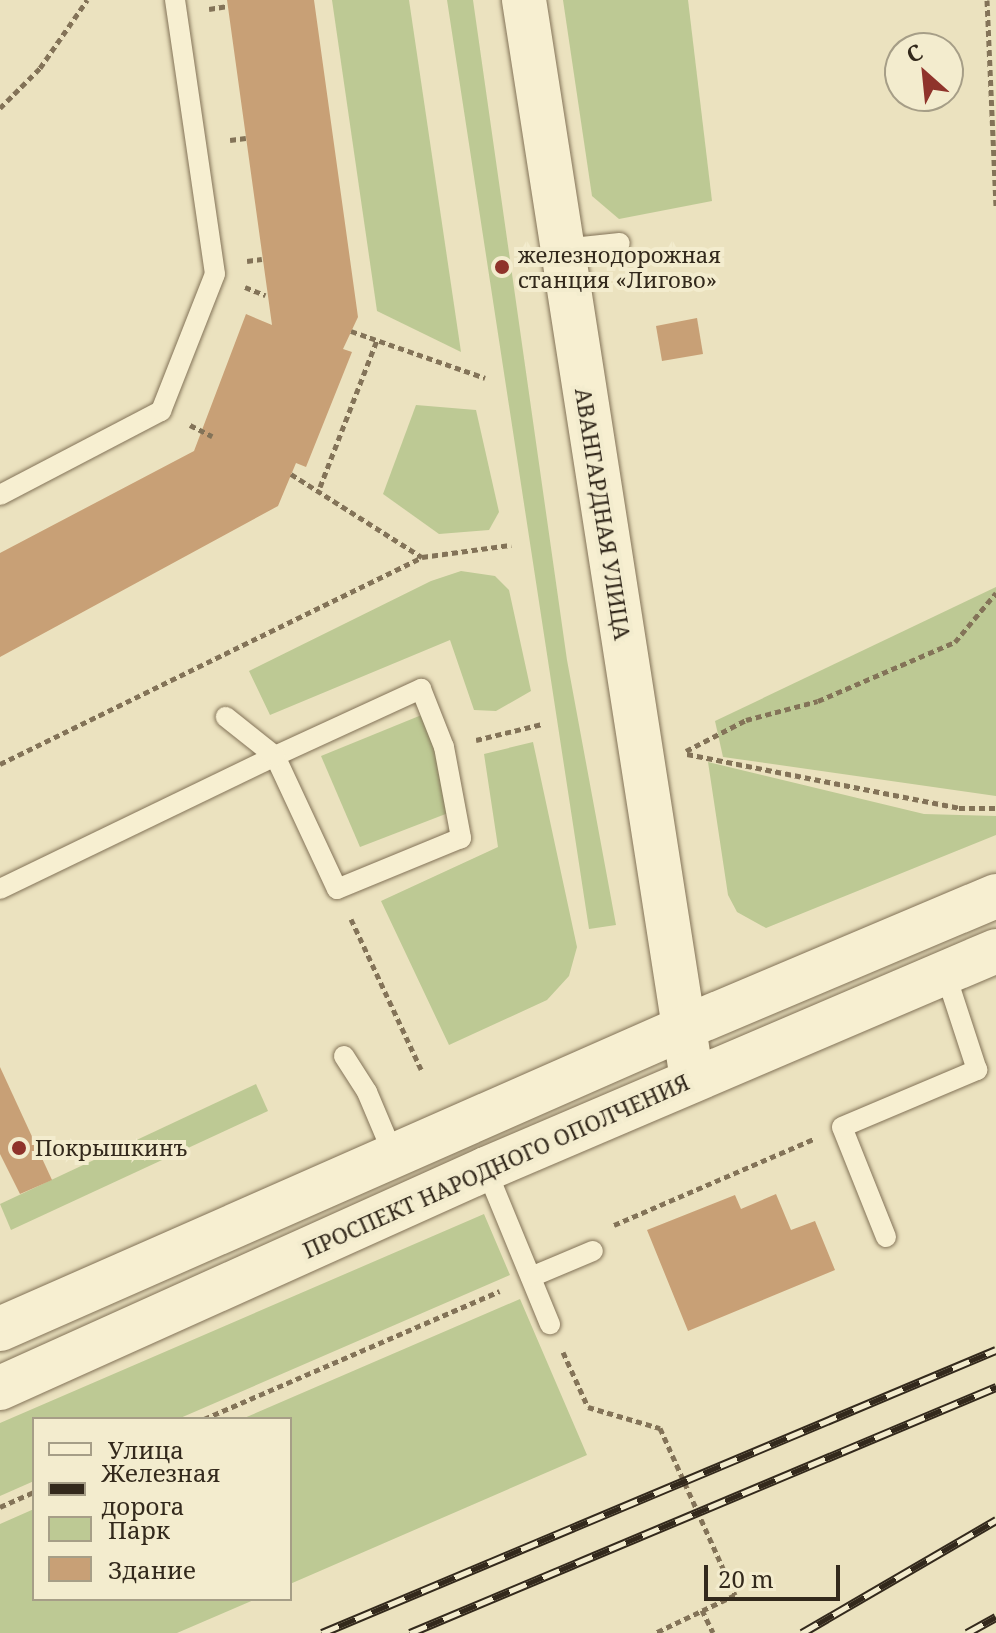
<!DOCTYPE html>
<meta charset="utf-8">
<style>
body{margin:0}
#map{position:relative;width:996px;height:1633px;overflow:hidden;background:#ebe2bf;font-family:"Noto Serif",serif}
div>[style]{position:absolute}
.green>*{inset:0;background:#bdc994}
.building>*{inset:0;background:#c8a076}
.path>*{height:5px;margin-top:-2.5px;transform-origin:0;background:repeating-linear-gradient(90deg,#837358 0 6px,transparent 0 10px)}
.roads{filter:drop-shadow(0 0 2px #837358) drop-shadow(0 0 2px #837358)}
.service>*{height:20px;margin:-10px;padding:0 10px;transform-origin:10px;border-radius:10px;background:#f7efd1}
.tertiary>*{height:44px;margin:-22px;padding:0 22px;transform-origin:22px;border-radius:22px;background:#f7efd1}
.secondary>*{height:44px;margin:-22px;padding:0 22px;transform-origin:22px;border-radius:22px;background:#f7efd1}
.rail>*{height:9px;margin-top:-4.5px;transform-origin:0;background:repeating-linear-gradient(90deg,#f3ecce 0 18px,#33291c 0 36px);box-sizing:border-box;border-block:2px solid #33291c}
.dots>*{width:22px;height:22px;translate:-50% -50%;box-sizing:border-box;border:4px solid #f3ecce;border-radius:50%}
span{translate:-50% -50%;white-space:nowrap;text-align:center;line-height:1.15;-webkit-text-stroke:8px #f3ecce;paint-order:stroke}
.poi-label{font-size:22px;color:#33291c}
.left{translate:0 -50%;text-align:left}
.street-label{font-size:22px;color:#33291c}
.legend{position:absolute;left:32px;top:1417px;width:260px;height:184px;box-sizing:border-box;background:#f3ecce;border:2px solid #a69e87;margin:0;padding:10px 14px;list-style:none;font-size:24px;color:#33291c}
.legend li{display:flex;align-items:center;gap:16px;height:40px}
.legend b{width:40px;border:2px solid #a69e87}
.north{position:absolute;left:884px;top:32px;width:80px;height:80px;box-sizing:border-box;background:#f3ecce;border:2px solid #a69e87;border-radius:50%;rotate:333deg;font-size:22px;font-weight:700;line-height:32px;text-align:center;color:#33291c}
.north::after{content:'';display:block;margin:auto;width:28px;height:36px;background:#8f332b;clip-path:polygon(50% 0,100% 100%,50% 72%,0 100%)}
.scale{position:absolute;left:704px;top:1565px;width:136px;height:36px;box-sizing:border-box;border:4px solid #33291c;border-top:0;padding-left:10px;font-size:24px;line-height:28px;white-space:nowrap;color:#33291c;-webkit-text-stroke:6px #f3ecce;paint-order:stroke}
</style>
<div id="map">
<div class="green">
<i style="clip-path:polygon(332px 0,409px 0,461px 352px,377px 311px)"></i>
<i style="clip-path:polygon(447px 0,473px 0,567px 660px,616px 925px,589px 929px)"></i>
<i style="clip-path:polygon(563px 0,688px 0,712px 201px,619px 219px,592px 196px)"></i>
<i style="clip-path:polygon(416px 405px,476px 410px,499px 512px,489px 530px,439px 534px,383px 494px)"></i>
<i style="clip-path:polygon(461px 571px,495px 576px,509px 590px,531px 691px,496px 711px,474px 710px,450px 640px,270px 715px,249px 671px,431px 581px)"></i>
<i style="clip-path:polygon(996px 587px,996px 796px,723px 757px,715px 721px)"></i>
<i style="clip-path:polygon(424px 714px,456px 810px,360px 847px,321px 756px)"></i>
<i style="clip-path:polygon(533px 742px,577px 947px,569px 976px,547px 1000px,449px 1045px,381px 901px,498px 847px,484px 754px)"></i>
<i style="clip-path:polygon(708px 762px,924px 814px,996px 816px,996px 835px,766px 928px,737px 912px,728px 895px)"></i>
<i style="clip-path:polygon(256px 1084px,268px 1111px,11px 1230px,0 1204px)"></i>
<i style="clip-path:polygon(484px 1214px,510px 1275px,178px 1419px,34px 1419px,34px 1481px,0 1496px,0 1423px)"></i>
<i style="clip-path:polygon(520px 1299px,587px 1455px,290px 1584px,290px 1419px,242px 1419px)"></i>
<i style="clip-path:polygon(34px 1509px,34px 1599px,256px 1599px,177px 1633px,0 1633px,0 1524px)"></i>
</div>
<div class="building">
<i style="clip-path:polygon(227px 0,314px 0,358px 317px,343px 349px,352px 352px,306px 467px,296px 463px,278px 506px,0 657px,0 553px,194px 451px,246px 314px,272px 325px)"></i>
<i style="clip-path:polygon(697px 318px,703px 354px,662px 361px,656px 326px)"></i>
<i style="clip-path:polygon(0 1067px,52px 1180px,20px 1194px,0 1154px)"></i>
<i style="clip-path:polygon(776px 1194px,791px 1230px,815px 1221px,835px 1270px,688px 1331px,647px 1230px,735px 1195px,741px 1209px)"></i>
</div>
<div class="path">
<i style="left:987px;top:0;width:209px;rotate:87.5deg"></i>
<i style="left:209px;top:9px;width:19px;rotate:-9deg"></i>
<i style="left:0;top:108px;width:57px;rotate:-45deg"></i>
<i style="left:40px;top:68px;width:83px;rotate:-55.3deg"></i>
<i style="left:230px;top:140px;width:16px;rotate:-7deg"></i>
<i style="left:247px;top:261px;width:15px;rotate:-8deg"></i>
<i style="left:245px;top:287px;width:22px;rotate:22deg"></i>
<i style="left:351px;top:331px;width:142px;rotate:19.3deg"></i>
<i style="left:190px;top:425px;width:25px;rotate:27deg"></i>
<i style="left:291px;top:474px;width:155px;rotate:32.4deg"></i>
<i style="left:320px;top:487px;width:158px;rotate:-68.8deg"></i>
<i style="left:476px;top:740px;width:68px;rotate:-13.6deg"></i>
<i style="left:686px;top:751px;width:68px;rotate:-27.3deg"></i>
<i style="left:746px;top:720px;width:74px;rotate:-14.8deg"></i>
<i style="left:818px;top:701px;width:149px;rotate:-23.3deg"></i>
<i style="left:955px;top:642px;width:64px;rotate:-50.1deg"></i>
<i style="left:687px;top:754px;width:277px;rotate:11.2deg"></i>
<i style="left:959px;top:808px;width:37px"></i>
<i style="left:0;top:764px;width:470px;rotate:-26.1deg"></i>
<i style="left:422px;top:557px;width:90px;rotate:-7.7deg"></i>
<i style="left:351px;top:919px;width:166px;rotate:65deg"></i>
<i style="left:614px;top:1225px;width:218px;rotate:-23.3deg"></i>
<i style="left:563px;top:1352px;width:60px;rotate:65.6deg"></i>
<i style="left:588px;top:1407px;width:75px;rotate:16.3deg"></i>
<i style="left:660px;top:1428px;width:183px;rotate:65.8deg"></i>
<i style="left:735px;top:1595px;width:89px;rotate:154.6deg"></i>
<i style="left:204px;top:1419px;width:322px;rotate:-23.4deg"></i>
<i style="left:0;top:1507px;width:37px;rotate:-24deg"></i>
<i style="left:702px;top:1610px;width:25px;rotate:64deg"></i>
</div>
<div class="roads">
<div class="service">
<i style="left:563px;top:249px;width:57px;rotate:-6deg"></i>
<i style="left:0;top:495px;width:182px;rotate:-27.6deg"></i>
<i style="left:161px;top:411px;width:147px;rotate:-68.5deg"></i>
<i style="left:215px;top:274px;width:277px;rotate:-98.3deg"></i>
<i style="left:0;top:889px;width:305px;rotate:-25.8deg"></i>
<i style="left:275px;top:756px;width:161px;rotate:-24.7deg"></i>
<i style="left:421px;top:689px;width:62px;rotate:68.4deg"></i>
<i style="left:444px;top:747px;width:93px;rotate:79.4deg"></i>
<i style="left:461px;top:838px;width:134px;rotate:157.6deg"></i>
<i style="left:337px;top:889px;width:147px;rotate:-115deg"></i>
<i style="left:275px;top:756px;width:63px;rotate:-141.5deg"></i>
<i style="left:344px;top:1056px;width:43px;rotate:57.4deg"></i>
<i style="left:367px;top:1092px;width:69px;rotate:67.1deg"></i>
<i style="left:486px;top:1169px;width:168px;rotate:67.6deg"></i>
<i style="left:886px;top:1237px;width:118px;rotate:-111.8deg"></i>
<i style="left:842px;top:1127px;width:147px;rotate:-22.9deg"></i>
<i style="left:977px;top:1070px;width:103px;rotate:-108.1deg"></i>
<i style="left:531px;top:1277px;width:67px;rotate:-22.8deg"></i>
</div>
<div class="tertiary">
<i style="left:524px;top:0;width:1092px;rotate:81.15deg"></i>
</div>
<div class="secondary">
<i style="left:0;top:1329px;width:744px;rotate:-23.77deg"></i>
<i style="left:681px;top:1029px;width:342px;rotate:-22.9deg"></i>
<i style="left:0;top:1388px;width:533px;rotate:-24.26deg"></i>
<i style="left:486px;top:1169px;width:555px;rotate:-23.14deg"></i>
</div>
</div>
<div class="rail">
<i style="left:322px;top:1633px;width:731px;rotate:-22.78deg"></i>
<i style="left:410px;top:1633px;width:636px;rotate:-22.77deg"></i>
<i style="left:802px;top:1633px;width:225px;rotate:-30.2deg"></i>
<i style="left:967px;top:1633px;width:33px;rotate:-29deg"></i>
</div>
<div class="dots">
<i style="left:502px;top:267px;background:#8f332b"></i>
<i style="left:19px;top:1148px;background:#8f332b"></i>
</div>
<div class="poi-label">
<span class="left" style="left:518px;top:267px">железнодорожная<br>станция «Лигово»</span>
<span class="left" style="left:35px;top:1148px">Покрышкинъ</span>
</div>
<div class="street-label">
<span style="left:603px;top:514px;rotate:81deg">АВАНГАРДНАЯ УЛИЦА</span>
<span style="left:496px;top:1166px;rotate:-24deg">ПРОСПЕКТ НАРОДНОГО ОПОЛЧЕНИЯ</span>
</div>
<ul class="legend">
<li><b style="height:10px;background:#f7efd1"></b>Улица</li>
<li><b style="height:10px;background:#33291c"></b>Железная дорога</li>
<li><b style="height:22px;background:#bdc994"></b>Парк</li>
<li><b style="height:22px;background:#c8a076"></b>Здание</li>
</ul>
<div class="north">С</div>
<div class="scale">20 m</div>
</div>
